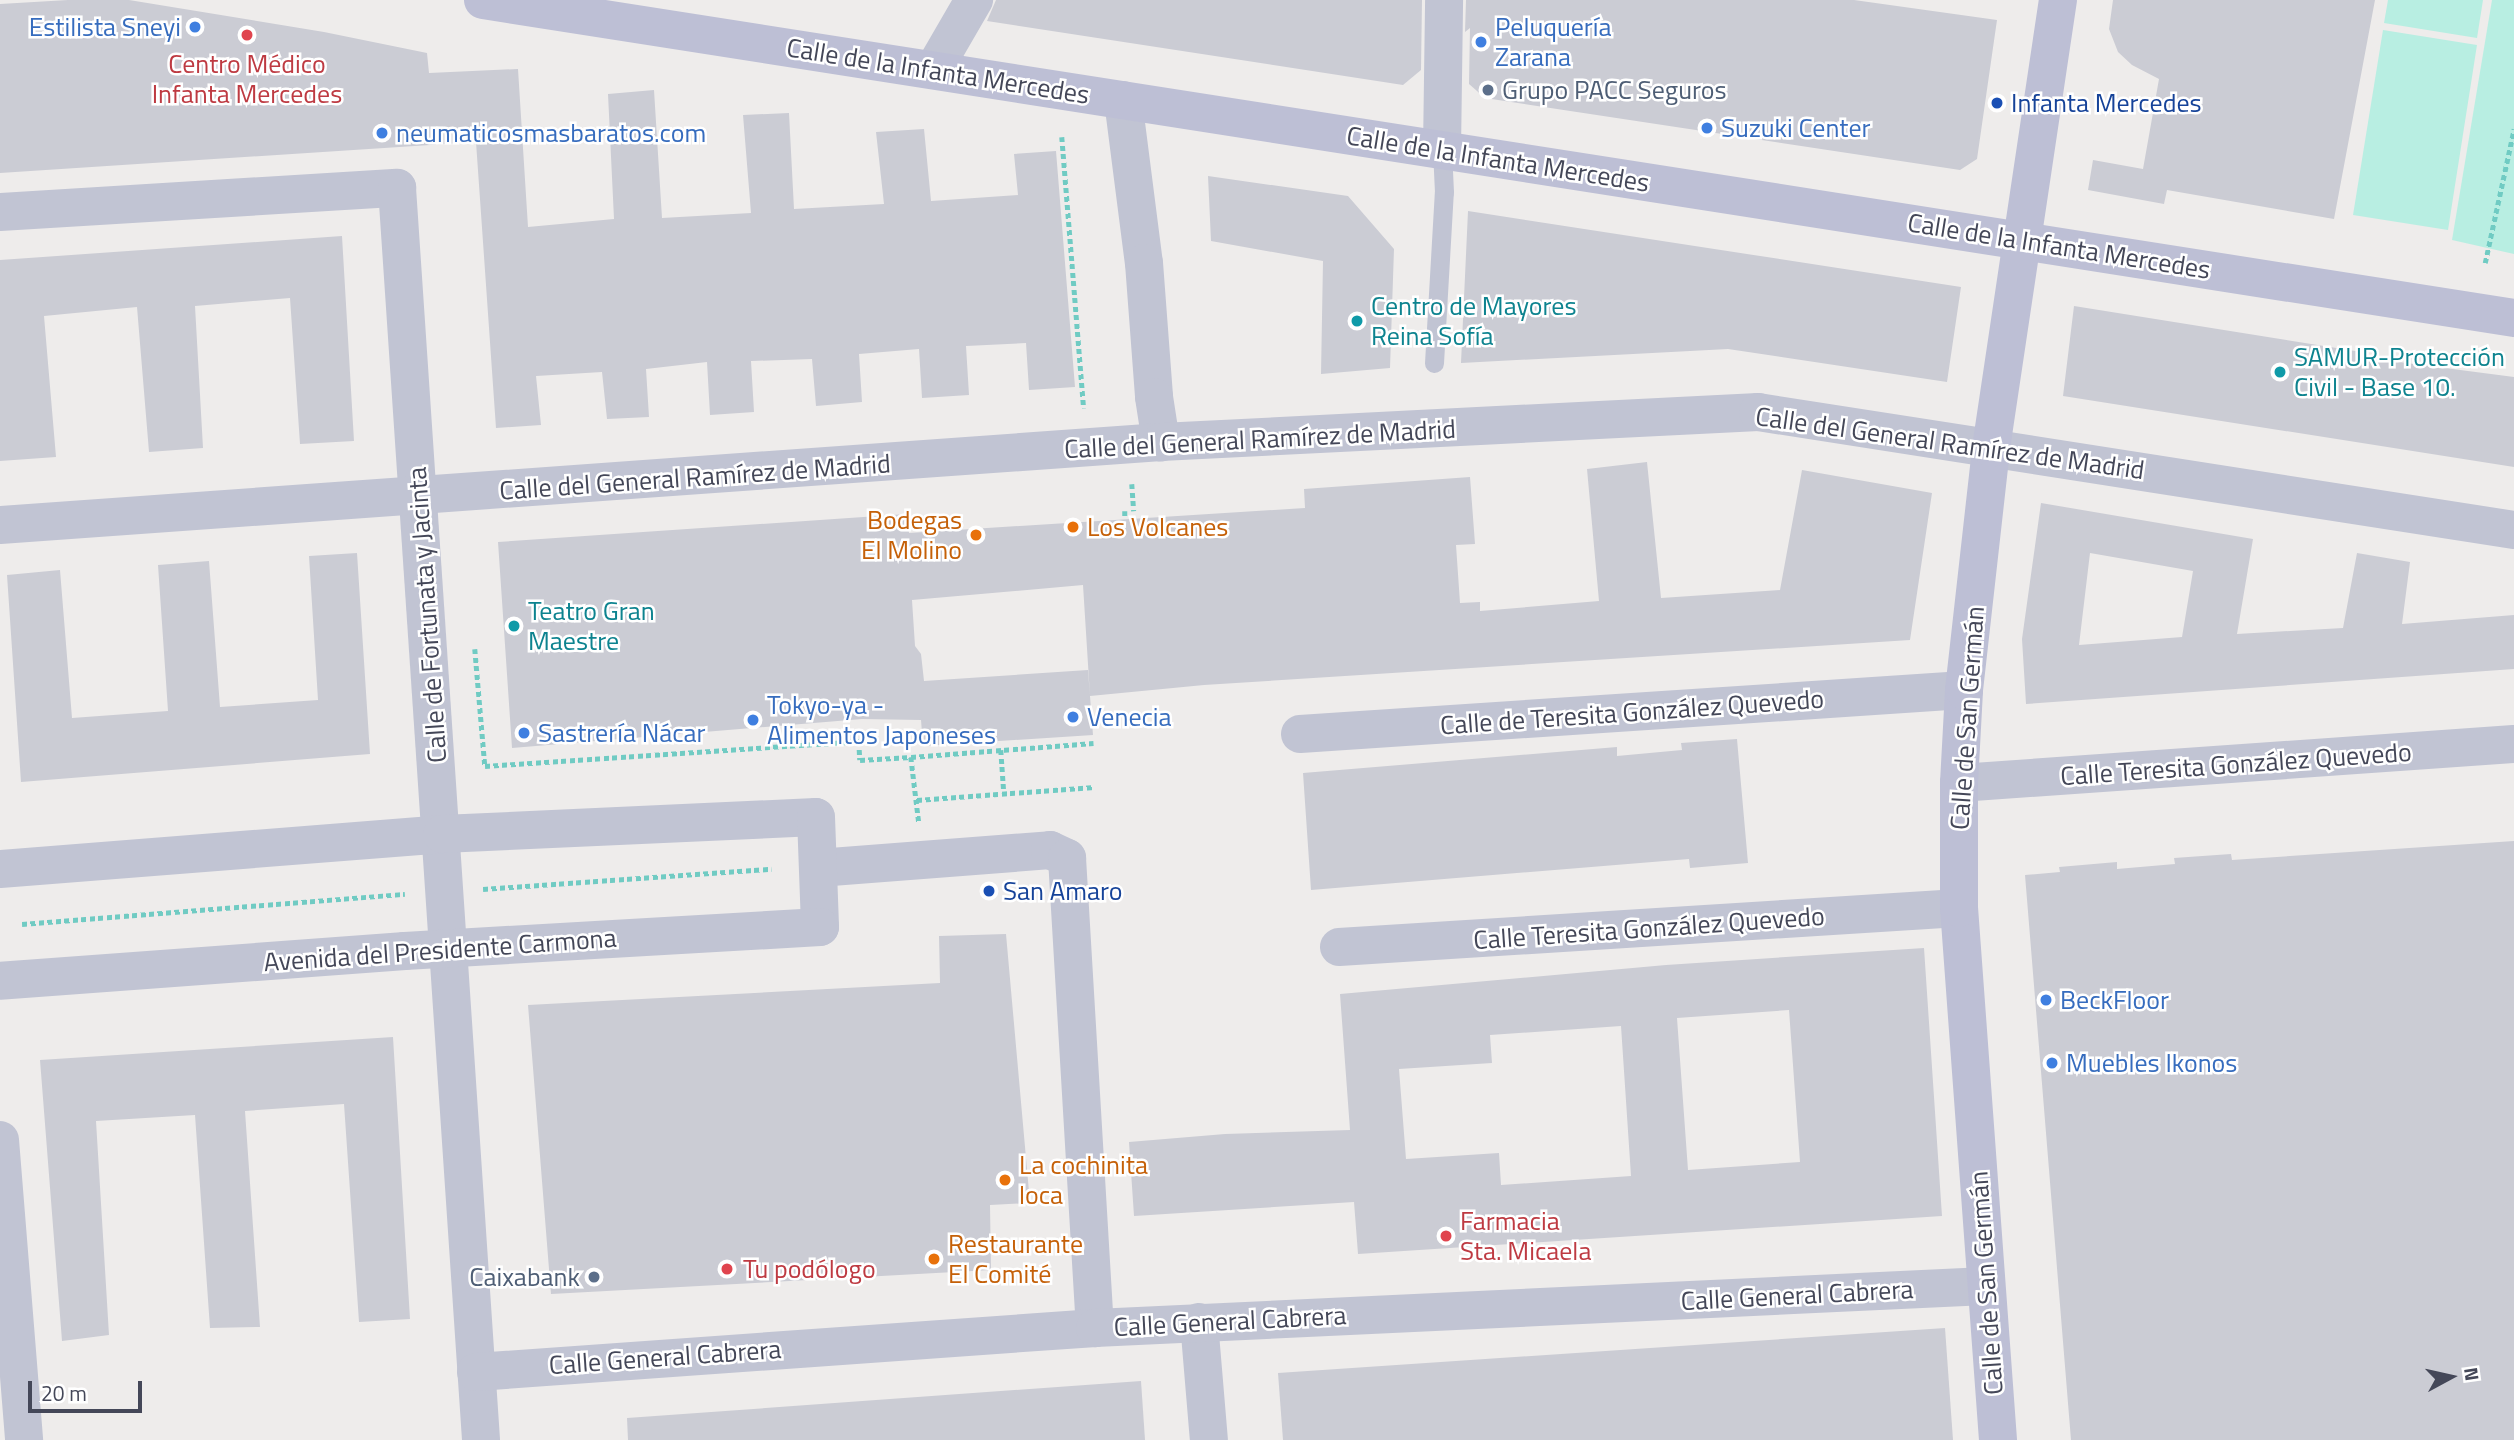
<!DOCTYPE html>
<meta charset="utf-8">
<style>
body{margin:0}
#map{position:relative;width:2514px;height:1440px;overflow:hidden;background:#eeeceb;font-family:"Titillium Web",sans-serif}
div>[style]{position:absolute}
.green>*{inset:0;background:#b8eee2}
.building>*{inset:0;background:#cbccd4}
.path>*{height:4.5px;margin-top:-2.25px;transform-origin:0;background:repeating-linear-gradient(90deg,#70cbc3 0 5px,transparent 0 8.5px)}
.lane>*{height:19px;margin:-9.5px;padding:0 9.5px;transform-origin:9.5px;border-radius:9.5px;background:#c1c4d3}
.street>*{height:38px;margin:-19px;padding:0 19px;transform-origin:19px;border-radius:19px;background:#c1c4d3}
.secondary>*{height:38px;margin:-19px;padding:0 19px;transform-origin:19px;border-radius:19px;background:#bdbfd5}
.dots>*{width:19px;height:19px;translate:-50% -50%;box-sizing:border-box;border:4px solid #fff;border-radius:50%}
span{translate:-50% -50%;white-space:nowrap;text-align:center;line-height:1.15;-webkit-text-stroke:5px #fff;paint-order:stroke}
.shop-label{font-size:26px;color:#366cbe}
.right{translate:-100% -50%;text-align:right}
.left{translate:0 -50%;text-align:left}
.health-label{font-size:26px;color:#be3a42}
.street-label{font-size:26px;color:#444758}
.service-label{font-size:26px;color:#4e5e75}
.transit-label{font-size:26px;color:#164399}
.culture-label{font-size:26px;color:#0d838f}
.food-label{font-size:26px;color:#c56008}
.north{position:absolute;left:2416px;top:1342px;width:70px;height:70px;-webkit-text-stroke:5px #fff;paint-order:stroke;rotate:82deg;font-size:19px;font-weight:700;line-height:28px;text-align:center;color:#444758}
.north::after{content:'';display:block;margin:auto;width:24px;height:32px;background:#444758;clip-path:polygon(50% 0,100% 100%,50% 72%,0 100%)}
.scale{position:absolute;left:28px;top:1381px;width:114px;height:32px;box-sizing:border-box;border:4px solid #444758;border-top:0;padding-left:9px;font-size:21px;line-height:24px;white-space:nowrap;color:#444758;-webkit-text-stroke:5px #fff;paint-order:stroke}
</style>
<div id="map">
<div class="green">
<i style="clip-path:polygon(2388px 0,2483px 0,2477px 38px,2384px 23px)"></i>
<i style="clip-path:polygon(2492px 0,2514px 0,2514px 254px,2452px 240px)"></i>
<i style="clip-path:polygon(2383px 30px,2477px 45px,2448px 230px,2353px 215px)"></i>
</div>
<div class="building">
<i style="clip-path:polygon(68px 0,129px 0,324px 32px,427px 53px,429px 73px,518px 69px,528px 227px,614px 219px,608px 94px,654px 90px,662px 218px,751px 213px,743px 115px,789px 113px,794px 209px,884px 204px,876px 132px,924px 129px,931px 201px,1018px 195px,1014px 154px,1056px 151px,1075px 387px,1029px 390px,1026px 343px,966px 346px,969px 395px,922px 398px,919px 349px,859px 354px,862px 402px,816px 406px,812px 359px,751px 361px,754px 412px,710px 415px,707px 362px,646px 369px,649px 417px,607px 419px,602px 372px,536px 376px,541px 425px,496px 428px,476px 142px,0 173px,0 4px)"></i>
<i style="clip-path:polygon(996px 0,1422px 0,1421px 70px,1403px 85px,987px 21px)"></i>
<i style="clip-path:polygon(1466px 0,1854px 0,1997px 20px,1977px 159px,1960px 170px,1485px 98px,1469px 84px,1470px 28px,1465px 32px)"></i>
<i style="clip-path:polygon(2113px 0,2375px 0,2334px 219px,2167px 190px,2164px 204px,2088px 190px,2093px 160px,2143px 169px,2159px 79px,2132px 65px,2118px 52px,2109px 29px)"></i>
<i style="clip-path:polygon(1208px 176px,1348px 196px,1394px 249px,1390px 368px,1321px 374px,1323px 261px,1211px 241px)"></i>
<i style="clip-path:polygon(1468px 211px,1961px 287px,1947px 382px,1728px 349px,1461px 363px)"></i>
<i style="clip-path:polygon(342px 236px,354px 441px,300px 444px,290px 298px,195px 306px,203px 448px,149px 452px,137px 307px,44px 316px,56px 457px,0 461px,0 260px)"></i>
<i style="clip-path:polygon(2074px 306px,2368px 353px,2368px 358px,2514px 377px,2514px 467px,2063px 396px)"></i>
<i style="clip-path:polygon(1647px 462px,1661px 598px,1780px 590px,1802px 470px,1932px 493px,1910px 640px,1204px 685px,1090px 696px,1083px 585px,912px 600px,915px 646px,921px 654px,924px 681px,1088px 670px,1093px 735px,923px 746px,921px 720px,862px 719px,512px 748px,498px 542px,907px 514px,909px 533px,1305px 508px,1304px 489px,1470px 477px,1475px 544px,1456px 545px,1460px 603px,1480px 602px,1480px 611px,1599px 601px,1587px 469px)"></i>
<i style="clip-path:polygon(evenodd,2041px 503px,2253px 539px,2237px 634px,2343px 628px,2357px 553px,2410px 562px,2402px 624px,2514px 615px,2514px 669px,2026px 704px,2022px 639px,2041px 503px,2090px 553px,2193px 571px,2182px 637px,2079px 645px,2090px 553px)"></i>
<i style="clip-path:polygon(357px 553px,370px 754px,21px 782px,7px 575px,60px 570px,72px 718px,168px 711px,158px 565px,209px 561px,220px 707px,318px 700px,309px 556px)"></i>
<i style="clip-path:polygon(1737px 739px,1748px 863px,1690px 868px,1689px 859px,1311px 890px,1303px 773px,1617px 747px,1617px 756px,1682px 750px,1681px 743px)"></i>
<i style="clip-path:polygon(2514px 841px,2514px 1440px,2071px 1440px,2025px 875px,2060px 872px,2059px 867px,2117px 862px,2117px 869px,2175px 864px,2174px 858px,2231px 854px,2232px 860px)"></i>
<i style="clip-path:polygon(1006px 934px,1030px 1203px,990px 1205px,991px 1270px,551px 1294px,528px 1005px,940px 983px,939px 936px)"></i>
<i style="clip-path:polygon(evenodd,1924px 948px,1942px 1216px,1358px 1254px,1354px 1202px,1134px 1216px,1129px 1142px,1225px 1134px,1350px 1130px,1340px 994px,1666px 965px,1924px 948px,1789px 1010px,1800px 1162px,1688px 1170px,1677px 1018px,1789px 1010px,1924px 948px,1621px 1026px,1631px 1176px,1501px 1185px,1499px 1153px,1406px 1159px,1399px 1069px,1492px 1063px,1490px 1035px,1621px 1026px)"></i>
<i style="clip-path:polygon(393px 1037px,410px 1319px,359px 1322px,344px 1104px,245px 1111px,260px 1327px,210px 1328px,195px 1115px,96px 1121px,109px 1335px,62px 1341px,40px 1060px)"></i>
<i style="clip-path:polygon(1945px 1328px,1953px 1440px,1283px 1440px,1278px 1373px)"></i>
<i style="clip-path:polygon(1141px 1381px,1145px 1440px,628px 1440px,627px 1418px)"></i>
</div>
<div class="path">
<i style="left:1062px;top:137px;width:272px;rotate:85.4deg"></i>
<i style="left:2485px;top:263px;width:137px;rotate:-77.8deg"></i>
<i style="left:1132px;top:484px;width:27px;rotate:86deg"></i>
<i style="left:1125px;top:511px;width:7px;rotate:90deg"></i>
<i style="left:475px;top:649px;width:117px;rotate:85.1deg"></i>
<i style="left:485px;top:766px;width:375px;rotate:-3.8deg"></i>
<i style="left:859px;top:741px;width:19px;rotate:87deg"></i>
<i style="left:860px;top:760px;width:51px;rotate:-3.4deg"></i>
<i style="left:911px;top:757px;width:66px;rotate:83.1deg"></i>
<i style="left:1001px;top:750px;width:43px;rotate:86deg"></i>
<i style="left:911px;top:757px;width:183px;rotate:-4.4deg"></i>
<i style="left:917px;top:800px;width:178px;rotate:-4.2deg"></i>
<i style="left:483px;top:889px;width:289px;rotate:-4deg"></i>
<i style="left:22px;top:924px;width:384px;rotate:-4.5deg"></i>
</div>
<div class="lane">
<i style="left:1434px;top:363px;width:171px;rotate:-86.7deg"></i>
<i style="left:1444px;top:192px;width:42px;rotate:-92.7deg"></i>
</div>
<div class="street">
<i style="left:934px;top:69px;width:80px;rotate:-59.9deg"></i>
<i style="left:1123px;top:100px;width:164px;rotate:82.7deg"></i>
<i style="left:1144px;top:263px;width:134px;rotate:85.7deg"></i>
<i style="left:1154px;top:397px;width:46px;rotate:81.2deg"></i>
<i style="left:1442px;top:150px;width:150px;rotate:-89.2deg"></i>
<i style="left:0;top:212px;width:398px;rotate:-3.5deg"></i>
<i style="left:397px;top:188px;width:1255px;rotate:86.16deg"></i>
<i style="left:0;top:525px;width:1164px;rotate:-4.09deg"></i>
<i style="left:1161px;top:442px;width:598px;rotate:-2.88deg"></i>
<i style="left:1758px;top:412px;width:765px;rotate:8.87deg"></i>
<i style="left:1300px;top:734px;width:665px;rotate:-3.79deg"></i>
<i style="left:1959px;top:783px;width:556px;rotate:-4.02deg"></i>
<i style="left:818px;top:868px;width:233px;rotate:-4.4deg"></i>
<i style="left:1050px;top:850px;width:19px;rotate:25deg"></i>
<i style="left:1067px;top:858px;width:471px;rotate:86.6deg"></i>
<i style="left:0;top:869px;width:443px;rotate:-4.5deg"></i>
<i style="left:442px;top:834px;width:374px;rotate:-2.6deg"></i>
<i style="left:816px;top:817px;width:110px;rotate:87.9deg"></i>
<i style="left:820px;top:927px;width:416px;rotate:176.7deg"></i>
<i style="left:405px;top:951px;width:406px;rotate:175.8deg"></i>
<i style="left:1339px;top:947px;width:621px;rotate:-3.6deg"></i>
<i style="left:0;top:1140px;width:301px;rotate:85.4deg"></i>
<i style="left:1199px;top:1322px;width:118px;rotate:85.2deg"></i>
<i style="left:476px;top:1372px;width:621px;rotate:-4.07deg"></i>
<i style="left:1095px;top:1328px;width:892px;rotate:-2.7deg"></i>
</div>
<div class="secondary">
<i style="left:483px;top:0;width:2056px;rotate:8.9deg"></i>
<i style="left:1998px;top:1440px;width:533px;rotate:-94.19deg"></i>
<i style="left:1959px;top:908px;width:125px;rotate:-90deg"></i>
<i style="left:1959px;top:783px;width:93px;rotate:-86.9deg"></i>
<i style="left:1964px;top:690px;width:244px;rotate:-83.6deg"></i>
<i style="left:1991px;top:448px;width:453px;rotate:-81.5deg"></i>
</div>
<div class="dots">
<i style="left:195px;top:27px;background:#3f7fe0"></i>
<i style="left:247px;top:35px;background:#e0444e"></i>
<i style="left:1481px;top:42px;background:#3f7fe0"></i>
<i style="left:1488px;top:90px;background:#5c6f8a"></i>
<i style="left:1997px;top:103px;background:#1a4fb4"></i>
<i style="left:1707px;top:128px;background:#3f7fe0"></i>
<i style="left:382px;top:133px;background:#3f7fe0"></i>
<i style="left:1357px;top:321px;background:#0f9aa8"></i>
<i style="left:2280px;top:372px;background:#0f9aa8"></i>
<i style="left:1073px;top:527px;background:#e8710a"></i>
<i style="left:976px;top:535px;background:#e8710a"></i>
<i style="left:514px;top:626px;background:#0f9aa8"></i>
<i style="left:1073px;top:717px;background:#3f7fe0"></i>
<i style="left:753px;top:720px;background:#3f7fe0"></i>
<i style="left:524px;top:733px;background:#3f7fe0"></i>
<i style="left:989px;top:891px;background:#1a4fb4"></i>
<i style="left:2046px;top:1000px;background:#3f7fe0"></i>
<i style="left:2052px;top:1063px;background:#3f7fe0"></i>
<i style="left:1005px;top:1180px;background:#e8710a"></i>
<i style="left:1446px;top:1236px;background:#e0444e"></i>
<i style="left:934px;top:1259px;background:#e8710a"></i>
<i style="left:727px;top:1269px;background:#e0444e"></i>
<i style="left:594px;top:1277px;background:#5c6f8a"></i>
</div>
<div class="shop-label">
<span class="right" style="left:181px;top:27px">Estilista Sneyi</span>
<span class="left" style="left:1495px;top:42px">Peluquería<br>Zarana</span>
<span class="left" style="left:1721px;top:128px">Suzuki Center</span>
<span class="left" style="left:396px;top:133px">neumaticosmasbaratos.com</span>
<span class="left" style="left:767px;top:720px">Tokyo-ya -<br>Alimentos Japoneses</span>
<span class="left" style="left:1087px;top:717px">Venecia</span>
<span class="left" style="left:538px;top:733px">Sastrería Nácar</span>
<span class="left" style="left:2060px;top:1000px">BeckFloor</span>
<span class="left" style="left:2066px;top:1063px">Muebles Ikonos</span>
</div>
<div class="health-label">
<span style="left:247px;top:79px">Centro Médico<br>Infanta Mercedes</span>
<span class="left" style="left:1460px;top:1236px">Farmacia<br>Sta. Micaela</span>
<span class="left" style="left:743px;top:1269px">Tu podólogo</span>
</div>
<div class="street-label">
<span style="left:938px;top:71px;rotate:9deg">Calle de la Infanta Mercedes</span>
<span style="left:1498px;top:159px;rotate:9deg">Calle de la Infanta Mercedes</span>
<span style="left:2059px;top:246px;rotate:9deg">Calle de la Infanta Mercedes</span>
<span style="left:1260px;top:439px;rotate:-3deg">Calle del General Ramírez de Madrid</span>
<span style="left:1950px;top:443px;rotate:8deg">Calle del General Ramírez de Madrid</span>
<span style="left:695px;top:477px;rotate:-4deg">Calle del General Ramírez de Madrid</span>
<span style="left:427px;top:615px;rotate:-94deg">Calle de Fortunata y Jacinta</span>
<span style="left:1632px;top:712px;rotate:-4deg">Calle de Teresita González Quevedo</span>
<span style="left:1967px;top:718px;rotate:-86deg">Calle de San Germán</span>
<span style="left:2236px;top:764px;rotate:-4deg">Calle Teresita González Quevedo</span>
<span style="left:1649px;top:928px;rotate:-4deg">Calle Teresita González Quevedo</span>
<span style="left:440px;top:950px;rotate:-4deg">Avenida del Presidente Carmona</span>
<span style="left:1986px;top:1283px;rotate:-94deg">Calle de San Germán</span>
<span style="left:1797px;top:1295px;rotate:-3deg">Calle General Cabrera</span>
<span style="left:1230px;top:1321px;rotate:-3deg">Calle General Cabrera</span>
<span style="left:665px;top:1357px;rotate:-4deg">Calle General Cabrera</span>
</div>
<div class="service-label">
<span class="left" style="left:1502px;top:90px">Grupo PACC Seguros</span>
<span class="right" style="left:580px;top:1277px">Caixabank</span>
</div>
<div class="transit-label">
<span class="left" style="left:2011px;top:103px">Infanta Mercedes</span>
<span class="left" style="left:1003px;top:891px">San Amaro</span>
</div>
<div class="culture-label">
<span class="left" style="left:1371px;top:321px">Centro de Mayores<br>Reina Sofía</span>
<span class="left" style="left:2294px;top:372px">SAMUR-Protección<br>Civil - Base 10.</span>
<span class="left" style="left:528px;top:626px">Teatro Gran<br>Maestre</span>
</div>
<div class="food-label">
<span class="right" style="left:962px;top:535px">Bodegas<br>El Molino</span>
<span class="left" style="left:1087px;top:527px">Los Volcanes</span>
<span class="left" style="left:1019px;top:1180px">La cochinita<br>loca</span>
<span class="left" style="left:948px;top:1259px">Restaurante<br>El Comité</span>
</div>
<div class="north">N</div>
<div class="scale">20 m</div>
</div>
